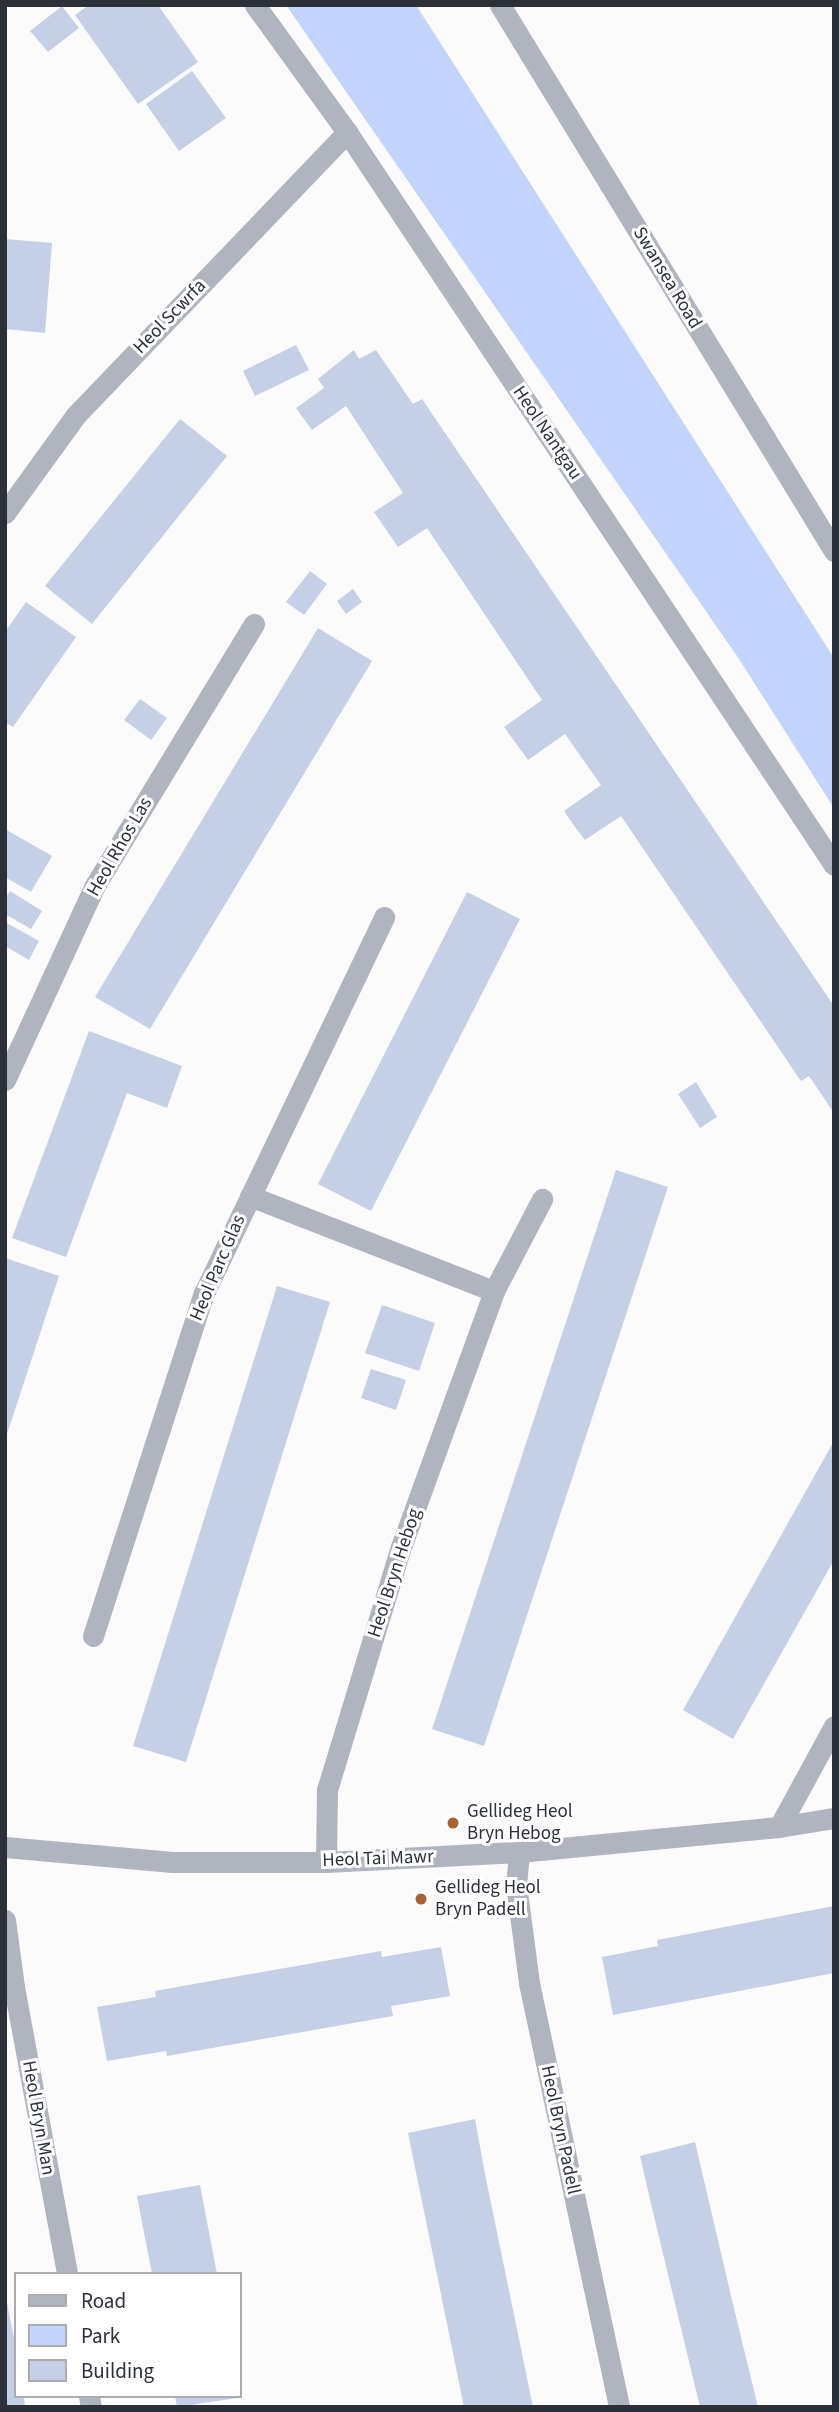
<!DOCTYPE html>
<style>
body{margin:0}
#map{position:relative;width:839px;height:2412px;overflow:hidden;background:#fbfbfb;font-family:"Source Sans 3",sans-serif}
div>[style]{position:absolute}
.green>*{inset:0;background:#c2d4fb}
.building>*{inset:0;background:#c5d0e6}
.minor>*{height:21px;margin:-10.5px;padding:0 10.5px;transform-origin:10.5px;border-radius:10.5px;background:#b0b4be}
.dots>*{width:19px;height:19px;translate:-50% -50%;box-sizing:border-box;border:4px solid #fff;border-radius:50%}
span{translate:-50% -50%;white-space:nowrap;text-align:center;line-height:1.15;-webkit-text-stroke:6px #fff;paint-order:stroke}
.street-label{font-size:19px;color:#2c3039}
.poi-label{font-size:19px;color:#2c3039}
.left{translate:0 -50%;text-align:left}
.frame{position:absolute;inset:0;border:7px solid #2c3039;pointer-events:none}
.legend{position:absolute;left:14px;top:2272px;width:228px;height:126px;box-sizing:border-box;background:#fff;border:2px solid #abacb0;margin:0;padding:9px 12px;list-style:none;font-size:21px;color:#2c3039}
.legend li{display:flex;align-items:center;gap:14px;height:35px}
.legend b{width:35px;border:2px solid #abacb0}
</style>
<div id="map">
<div class="green">
<i style="clip-path:polygon(286px 5px,416px 5px,834px 658px,834px 808px,737px 656px)"></i>
</div>
<div class="building">
<i style="clip-path:polygon(89px 5px,158px 5px,198px 62px,138px 104px,75px 15px)"></i>
<i style="clip-path:polygon(62px 6px,79px 28px,48px 52px,30px 31px)"></i>
<i style="clip-path:polygon(192px 71px,226px 118px,179px 151px,146px 104px)"></i>
<i style="clip-path:polygon(5px 239px,52px 243px,45px 333px,5px 329px)"></i>
<i style="clip-path:polygon(296px 345px,309px 370px,255px 396px,243px 371px)"></i>
<i style="clip-path:polygon(354px 350px,359px 359px,376px 350px,413px 404px,422px 399px,834px 1006px,834px 1113px,809px 1076px,801px 1081px,621px 816px,585px 840px,575px 827px,564px 811px,601px 785px,565px 734px,528px 760px,504px 727px,542px 700px,427px 528px,398px 547px,374px 512px,403px 493px,346px 406px,312px 430px,296px 408px,324px 388px,318px 379px)"></i>
<i style="clip-path:polygon(180px 419px,227px 456px,92px 624px,45px 586px)"></i>
<i style="clip-path:polygon(310px 571px,327px 584px,304px 615px,286px 602px)"></i>
<i style="clip-path:polygon(353px 589px,362px 602px,346px 614px,337px 601px)"></i>
<i style="clip-path:polygon(26px 602px,76px 637px,13px 727px,5px 722px,5px 632px)"></i>
<i style="clip-path:polygon(318px 628px,372px 661px,150px 1029px,95px 997px)"></i>
<i style="clip-path:polygon(140px 699px,167px 718px,151px 740px,124px 720px)"></i>
<i style="clip-path:polygon(5px 829px,52px 856px,31px 892px,5px 877px)"></i>
<i style="clip-path:polygon(10px 891px,42px 911px,31px 929px,5px 914px,5px 899px)"></i>
<i style="clip-path:polygon(467px 892px,520px 919px,371px 1211px,318px 1184px)"></i>
<i style="clip-path:polygon(5px 922px,39px 941px,29px 960px,5px 946px)"></i>
<i style="clip-path:polygon(89px 1031px,182px 1066px,167px 1108px,127px 1093px,66px 1257px,12px 1238px)"></i>
<i style="clip-path:polygon(696px 1082px,717px 1117px,700px 1128px,678px 1094px)"></i>
<i style="clip-path:polygon(616px 1170px,668px 1187px,484px 1746px,432px 1729px)"></i>
<i style="clip-path:polygon(5px 1258px,59px 1276px,6px 1437px,5px 1437px)"></i>
<i style="clip-path:polygon(277px 1286px,330px 1302px,186px 1762px,133px 1746px)"></i>
<i style="clip-path:polygon(382px 1305px,435px 1323px,419px 1371px,365px 1353px)"></i>
<i style="clip-path:polygon(371px 1369px,406px 1380px,396px 1410px,361px 1398px)"></i>
<i style="clip-path:polygon(834px 1441px,834px 1560px,733px 1739px,683px 1710px)"></i>
<i style="clip-path:polygon(834px 1906px,834px 1973px,613px 2015px,602px 1957px,658px 1946px,657px 1940px)"></i>
<i style="clip-path:polygon(441px 1947px,450px 1996px,391px 2006px,393px 2016px,167px 2056px,166px 2051px,107px 2061px,97px 2007px,156px 1997px,155px 1991px,381px 1951px,382px 1957px)"></i>
<i style="clip-path:polygon(475px 2119px,485px 2174px,533px 2407px,464px 2407px,408px 2133px)"></i>
<i style="clip-path:polygon(695px 2142px,732px 2300px,758px 2407px,700px 2407px,652px 2208px,640px 2156px)"></i>
<i style="clip-path:polygon(200px 2185px,217px 2274px,152px 2274px,137px 2196px)"></i>
<i style="clip-path:polygon(5px 2293px,16px 2348px,16px 2396px,24px 2396px,25px 2407px,5px 2407px)"></i>
<i style="clip-path:polygon(175px 2396px,237px 2396px,237px 2398px,177px 2407px)"></i>
</div>
<div class="minor">
<i style="left:255px;top:5px;width:157px;rotate:54.1deg"></i>
<i style="left:347px;top:132px;width:880px;rotate:56.4deg"></i>
<i style="left:500px;top:5px;width:640px;rotate:58.54deg"></i>
<i style="left:5px;top:513px;width:121px;rotate:-54.1deg"></i>
<i style="left:76px;top:415px;width:392px;rotate:-46.2deg"></i>
<i style="left:5px;top:1080px;width:213px;rotate:-65.2deg"></i>
<i style="left:94px;top:887px;width:308px;rotate:-58.7deg"></i>
<i style="left:250px;top:1196px;width:262px;rotate:21.3deg"></i>
<i style="left:93px;top:1636px;width:361px;rotate:-72.1deg"></i>
<i style="left:204px;top:1293px;width:417px;rotate:-64.4deg"></i>
<i style="left:779px;top:1827px;width:115px;rotate:-61.4deg"></i>
<i style="left:5px;top:1847px;width:168px;rotate:5.1deg"></i>
<i style="left:172px;top:1862px;width:154px"></i>
<i style="left:326px;top:1862px;width:193px;rotate:-3deg"></i>
<i style="left:519px;top:1852px;width:261px;rotate:-5.5deg"></i>
<i style="left:779px;top:1827px;width:56px;rotate:-9.3deg"></i>
<i style="left:519px;top:1852px;width:32px;rotate:95deg"></i>
<i style="left:516px;top:1884px;width:100px;rotate:82.5deg"></i>
<i style="left:529px;top:1983px;width:433px;rotate:78deg"></i>
<i style="left:326px;top:1862px;width:72px;rotate:-89.2deg"></i>
<i style="left:327px;top:1790px;width:254px;rotate:-73.1deg"></i>
<i style="left:401px;top:1547px;width:272px;rotate:-70deg"></i>
<i style="left:494px;top:1291px;width:104px;rotate:-62.4deg"></i>
<i style="left:5px;top:1920px;width:68px;rotate:82.3deg"></i>
<i style="left:14px;top:1987px;width:292px;rotate:79.5deg"></i>
<i style="left:89px;top:2396px;width:11px;rotate:80deg"></i>
</div>
<div class="dots">
<i style="left:453px;top:1823px;background:#a76432"></i>
<i style="left:421px;top:1899px;background:#a76432"></i>
</div>
<div class="street-label">
<span style="left:667px;top:278px;rotate:59deg">Swansea Road</span>
<span style="left:170px;top:317px;rotate:-46deg">Heol Scwrfa</span>
<span style="left:547px;top:433px;rotate:56deg">Heol Nantgau</span>
<span style="left:120px;top:847px;rotate:-60deg">Heol Rhos Las</span>
<span style="left:218px;top:1268px;rotate:-67deg">Heol Parc Glas</span>
<span style="left:395px;top:1573px;rotate:-72deg">Heol Bryn Hebog</span>
<span style="left:378px;top:1859px;rotate:-2deg">Heol Tai Mawr</span>
<span style="left:38px;top:2118px;rotate:80deg">Heol Bryn Man</span>
<span style="left:560px;top:2130px;rotate:78deg">Heol Bryn Padell</span>
</div>
<div class="poi-label">
<span class="left" style="left:467px;top:1823px">Gellideg Heol<br>Bryn Hebog</span>
<span class="left" style="left:435px;top:1899px">Gellideg Heol<br>Bryn Padell</span>
</div>
<div class="frame"></div>
<ul class="legend">
<li><b style="height:9px;background:#b0b4be"></b>Road</li>
<li><b style="height:19px;background:#c2d4fb"></b>Park</li>
<li><b style="height:19px;background:#c5d0e6"></b>Building</li>
</ul>
</div>
